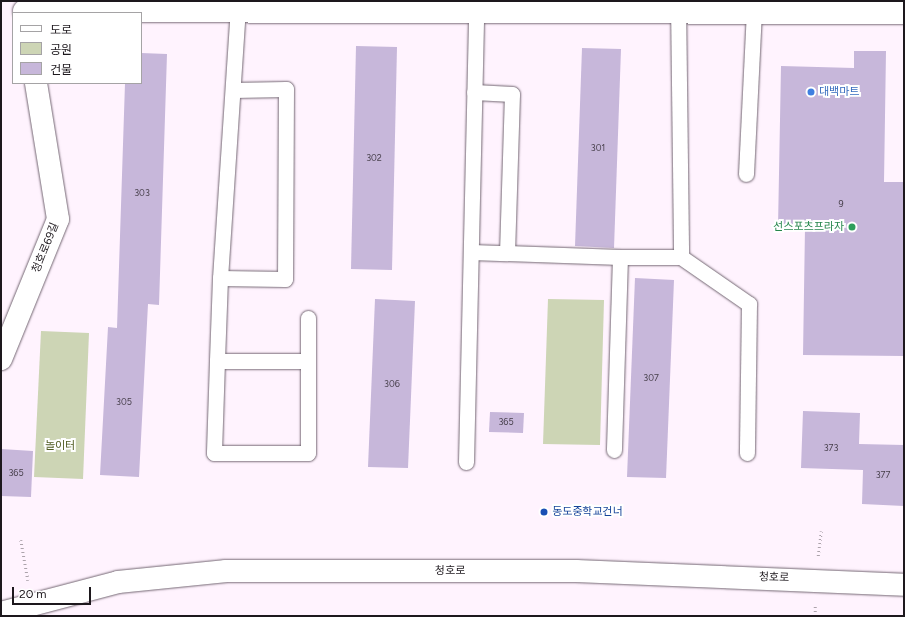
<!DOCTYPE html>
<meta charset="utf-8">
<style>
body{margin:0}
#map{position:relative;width:905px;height:617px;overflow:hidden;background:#fff3fe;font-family:Figtree,"Noto Sans KR",sans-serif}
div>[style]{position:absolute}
.green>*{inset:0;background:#cdd5b5}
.building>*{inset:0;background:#c7b7da}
.path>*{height:2.5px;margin-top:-1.25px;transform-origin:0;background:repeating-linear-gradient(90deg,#aca3ab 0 1px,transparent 0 4px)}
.roads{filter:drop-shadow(0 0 1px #746773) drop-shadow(0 0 1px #746773)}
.service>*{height:15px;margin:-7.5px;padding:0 7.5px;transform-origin:7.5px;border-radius:7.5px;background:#fff}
.minor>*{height:22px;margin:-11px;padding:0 11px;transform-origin:11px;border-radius:11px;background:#fff}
.secondary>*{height:22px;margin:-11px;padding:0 11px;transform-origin:11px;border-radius:11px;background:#fff}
.dots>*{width:11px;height:11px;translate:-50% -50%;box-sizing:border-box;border:2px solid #fff;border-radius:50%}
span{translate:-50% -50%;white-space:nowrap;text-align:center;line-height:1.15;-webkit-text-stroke:4px #fff;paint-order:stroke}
.number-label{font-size:9px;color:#48404c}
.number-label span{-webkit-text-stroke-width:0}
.shop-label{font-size:11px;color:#366cbe}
.left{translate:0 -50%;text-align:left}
.leisure-label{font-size:11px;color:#27864d}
.right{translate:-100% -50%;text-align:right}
.street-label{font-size:11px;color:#1d181d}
.park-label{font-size:11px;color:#505b21}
.transit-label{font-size:11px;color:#164399}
.frame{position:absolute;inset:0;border:2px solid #1d181d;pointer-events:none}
.legend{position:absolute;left:12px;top:12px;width:130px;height:72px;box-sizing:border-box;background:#fff;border:1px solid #a5a3a5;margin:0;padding:5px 7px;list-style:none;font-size:12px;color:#1d181d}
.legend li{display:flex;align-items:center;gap:8px;height:20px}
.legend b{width:20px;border:1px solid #a5a3a5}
.scale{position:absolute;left:12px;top:587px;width:79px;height:18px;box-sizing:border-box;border:2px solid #1d181d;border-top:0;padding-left:5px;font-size:12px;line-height:14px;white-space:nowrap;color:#1d181d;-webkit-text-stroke:3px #fff;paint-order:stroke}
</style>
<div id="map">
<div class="green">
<i style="clip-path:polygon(548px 299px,604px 300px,600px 445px,543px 444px)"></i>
<i style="clip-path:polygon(41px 331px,89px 333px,83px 479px,34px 477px)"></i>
</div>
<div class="building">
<i style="clip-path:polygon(356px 46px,397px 47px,392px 270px,351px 269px)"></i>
<i style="clip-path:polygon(582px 48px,621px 49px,614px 248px,575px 246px)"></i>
<i style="clip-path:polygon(854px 51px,886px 51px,884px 182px,904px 182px,904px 356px,803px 355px,805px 227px,778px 227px,781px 66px,854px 68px)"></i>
<i style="clip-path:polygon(141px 53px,167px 54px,159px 305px,148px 304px,139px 477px,100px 475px,108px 327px,117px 328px,125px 83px,141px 83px)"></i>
<i style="clip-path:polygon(635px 278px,674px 280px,666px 478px,627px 477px)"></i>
<i style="clip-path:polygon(375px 299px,415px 301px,408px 468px,368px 467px)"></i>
<i style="clip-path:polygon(803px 411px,860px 413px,859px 444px,904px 445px,904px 506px,862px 504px,863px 470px,801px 468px)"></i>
<i style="clip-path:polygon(490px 412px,524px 413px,523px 433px,489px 432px)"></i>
<i style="clip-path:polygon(1px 449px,33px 451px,31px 497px,1px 496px)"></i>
</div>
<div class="path">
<i style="left:21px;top:540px;width:41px;rotate:80.1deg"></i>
<i style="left:818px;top:556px;width:25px;rotate:-83deg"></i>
<i style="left:815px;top:616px;width:11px;rotate:-90deg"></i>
</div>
<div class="roads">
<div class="service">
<i style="left:678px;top:1px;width:256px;rotate:89.3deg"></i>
<i style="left:233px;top:90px;width:53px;rotate:-1.1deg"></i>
<i style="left:286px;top:89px;width:190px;rotate:90.3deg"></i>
<i style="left:285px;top:279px;width:65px;rotate:-179.1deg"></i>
<i style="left:220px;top:278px;width:269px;rotate:-86.2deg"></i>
<i style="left:746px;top:174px;width:163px;rotate:-87.2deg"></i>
<i style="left:471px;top:252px;width:36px;rotate:2deg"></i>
<i style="left:507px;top:253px;width:159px;rotate:-88.2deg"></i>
<i style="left:512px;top:94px;width:38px;rotate:-177deg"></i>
<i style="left:507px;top:253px;width:113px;rotate:2deg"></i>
<i style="left:620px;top:257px;width:193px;rotate:91.8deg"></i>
<i style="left:620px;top:257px;width:61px"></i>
<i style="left:681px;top:257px;width:83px;rotate:34.7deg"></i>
<i style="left:749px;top:304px;width:149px;rotate:90.8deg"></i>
<i style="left:220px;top:278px;width:83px;rotate:92.1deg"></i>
<i style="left:217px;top:361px;width:91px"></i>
<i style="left:308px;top:361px;width:43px;rotate:-90deg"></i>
<i style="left:217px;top:361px;width:92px;rotate:91.9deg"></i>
<i style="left:214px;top:453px;width:94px"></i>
<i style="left:308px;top:453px;width:92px;rotate:-90deg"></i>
<i style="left:466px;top:462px;width:453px;rotate:-88.7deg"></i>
</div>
<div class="minor">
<i style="left:24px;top:11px;width:880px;rotate:0.13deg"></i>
<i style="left:1px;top:359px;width:151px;rotate:-67.8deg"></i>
<i style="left:58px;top:219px;width:138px;rotate:-99.2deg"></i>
</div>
<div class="secondary">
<i style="left:1px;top:613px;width:121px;rotate:-14.8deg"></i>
<i style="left:118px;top:582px;width:109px;rotate:-5.8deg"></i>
<i style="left:226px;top:571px;width:350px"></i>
<i style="left:576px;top:571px;width:328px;rotate:2.4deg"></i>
</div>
</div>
<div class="dots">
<i style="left:811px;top:92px;background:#3f7fe0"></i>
<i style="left:852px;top:227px;background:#2e9e5b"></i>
<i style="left:544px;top:512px;background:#1a4fb4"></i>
</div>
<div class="number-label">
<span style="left:598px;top:148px">301</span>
<span style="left:374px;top:158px">302</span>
<span style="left:142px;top:193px">303</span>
<span style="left:841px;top:204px">9</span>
<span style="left:651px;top:378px">307</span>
<span style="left:392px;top:384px">306</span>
<span style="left:124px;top:402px">305</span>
<span style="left:506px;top:422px">365</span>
<span style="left:831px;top:448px">373</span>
<span style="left:16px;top:473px">365</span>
<span style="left:883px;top:475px">377</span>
</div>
<div class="shop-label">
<span class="left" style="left:819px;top:92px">대백마트</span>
</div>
<div class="leisure-label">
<span class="right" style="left:844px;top:227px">선스포츠프라자</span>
</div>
<div class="street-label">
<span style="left:46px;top:248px;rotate:-68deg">청호로69길</span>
<span style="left:450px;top:571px">청호로</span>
<span style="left:774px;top:578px;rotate:2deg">청호로</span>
</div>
<div class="park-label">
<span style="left:60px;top:446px">놀이터</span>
</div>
<div class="transit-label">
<span class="left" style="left:552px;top:512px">동도중학교건너</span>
</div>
<div class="frame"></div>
<ul class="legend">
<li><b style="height:5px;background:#fff"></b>도로</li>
<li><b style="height:11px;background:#cdd5b5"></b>공원</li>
<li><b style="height:11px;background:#c7b7da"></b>건물</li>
</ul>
<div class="scale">20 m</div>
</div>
